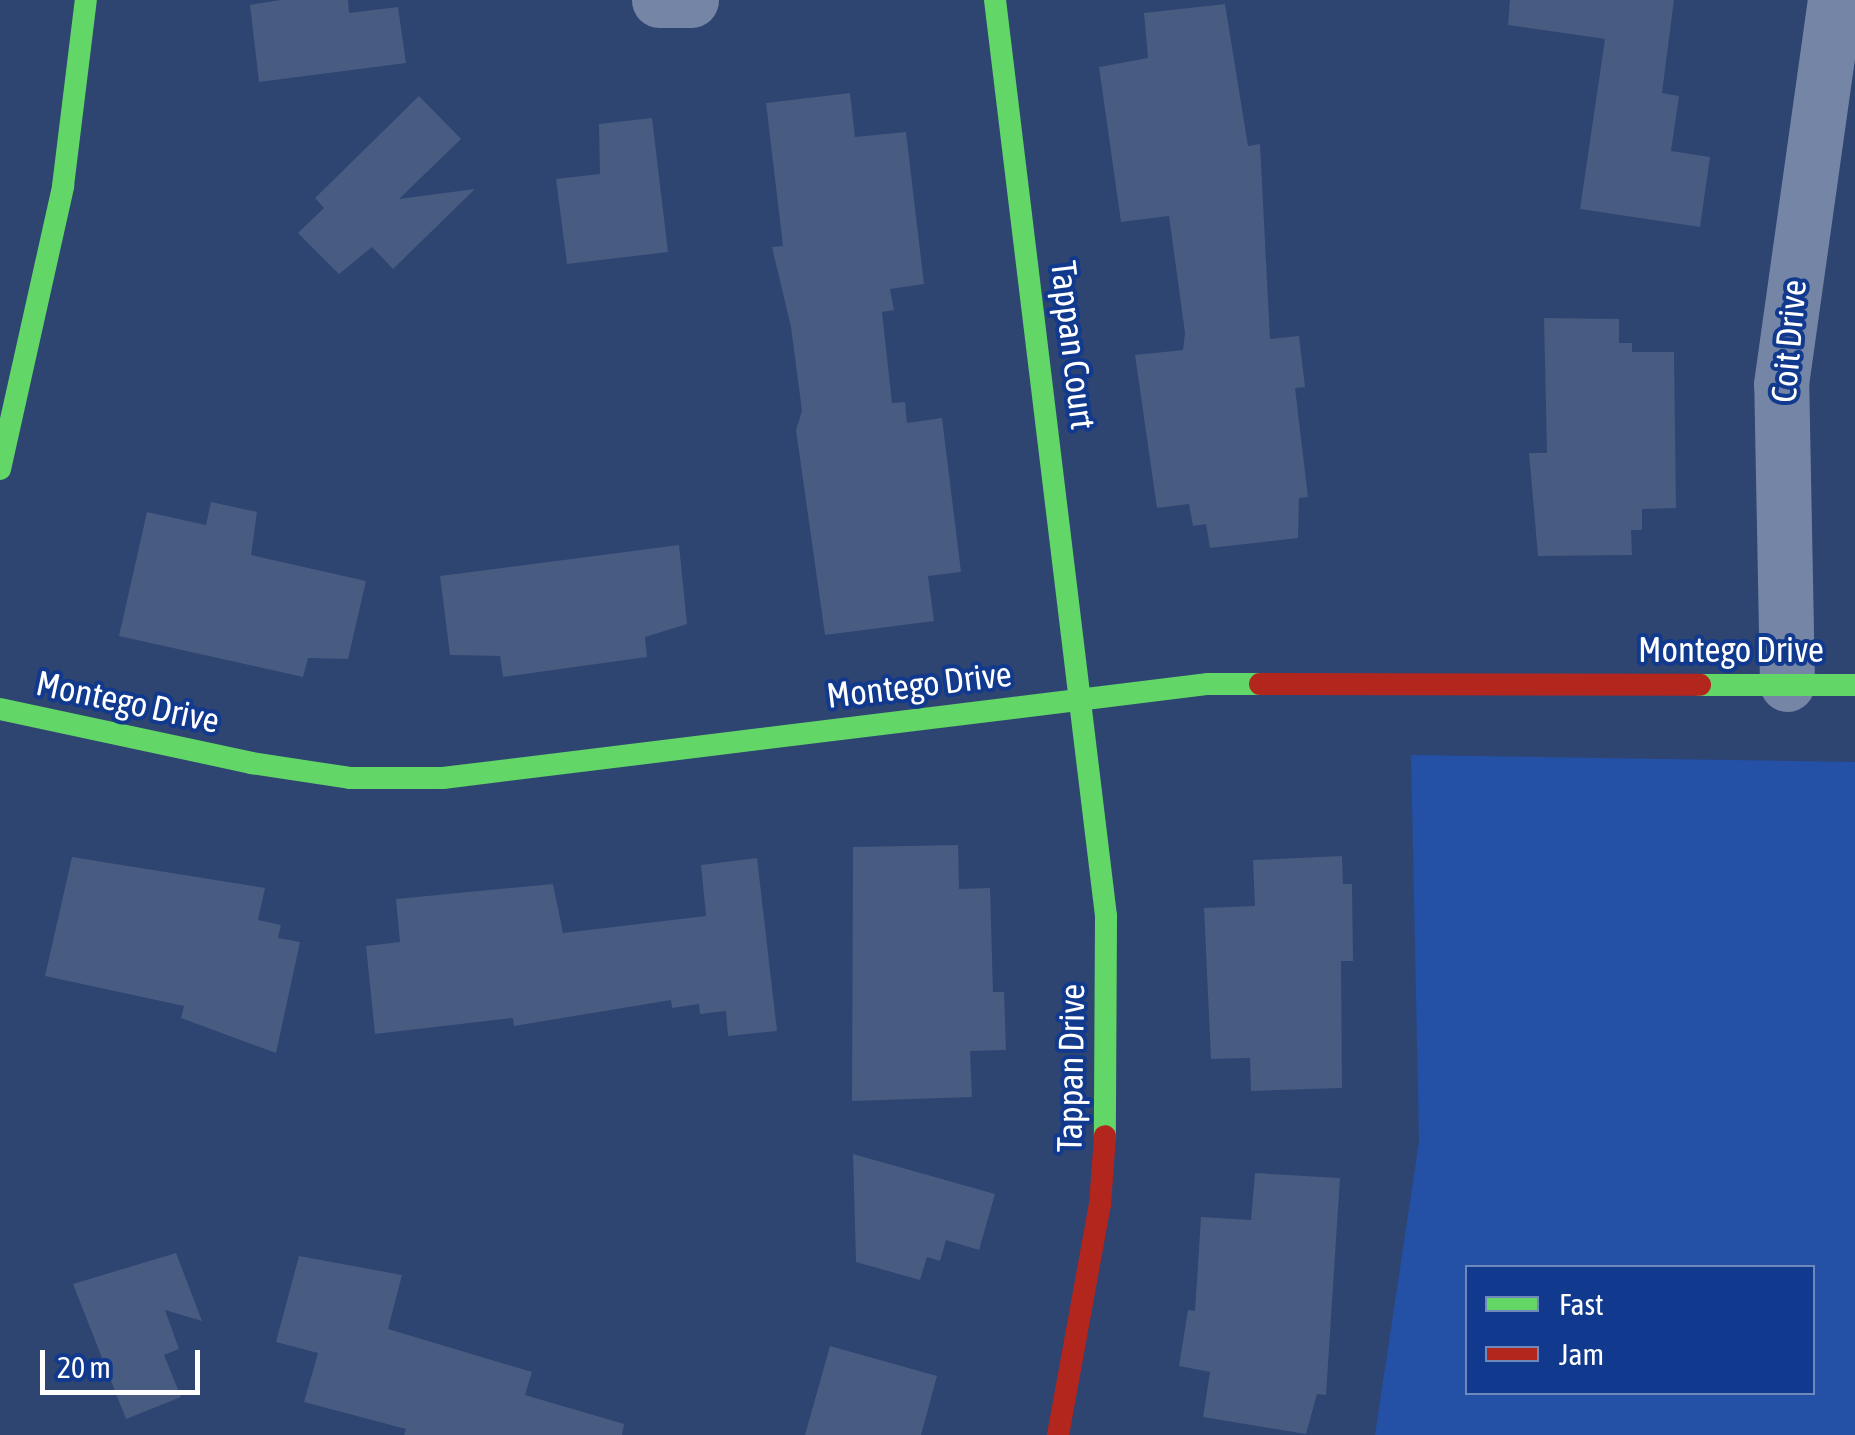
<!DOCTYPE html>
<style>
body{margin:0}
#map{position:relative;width:1855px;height:1435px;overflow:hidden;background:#2e4471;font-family:"Asap Condensed",sans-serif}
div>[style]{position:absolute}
.green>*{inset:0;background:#2450a5}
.building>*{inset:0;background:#485b80}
.street>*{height:55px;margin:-27.5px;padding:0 27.5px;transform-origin:27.5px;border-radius:27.5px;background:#7585a5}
.fast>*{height:22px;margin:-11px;padding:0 11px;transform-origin:11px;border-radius:11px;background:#63d668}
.jam>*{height:22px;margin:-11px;padding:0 11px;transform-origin:11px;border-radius:11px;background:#b3261e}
span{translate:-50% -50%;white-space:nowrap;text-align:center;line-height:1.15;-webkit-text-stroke:8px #113a8e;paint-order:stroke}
.street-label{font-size:35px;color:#fff}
.legend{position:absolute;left:1465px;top:1265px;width:350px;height:130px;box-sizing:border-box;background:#113a8e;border:2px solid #7089bb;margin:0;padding:12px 18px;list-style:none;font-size:30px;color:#fff}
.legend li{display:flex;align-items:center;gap:20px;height:50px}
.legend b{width:50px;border:2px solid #7089bb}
.scale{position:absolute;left:40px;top:1350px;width:160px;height:45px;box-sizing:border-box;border:5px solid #fff;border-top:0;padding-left:12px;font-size:30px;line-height:35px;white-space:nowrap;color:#fff;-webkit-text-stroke:8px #113a8e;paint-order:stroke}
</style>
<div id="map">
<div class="green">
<i style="clip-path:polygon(evenodd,1411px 755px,1855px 762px,1855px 1435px,1375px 1435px,1419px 1142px,1411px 755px,1468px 1268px,1812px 1268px,1812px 1392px,1468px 1392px,1468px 1268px)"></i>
</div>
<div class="building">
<i style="clip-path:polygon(280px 0,348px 0,349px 13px,398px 7px,406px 63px,259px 82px,250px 5px)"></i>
<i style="clip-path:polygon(1510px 0,1674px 0,1662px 93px,1679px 96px,1671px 151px,1710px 157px,1700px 227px,1580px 209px,1605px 39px,1508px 25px)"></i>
<i style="clip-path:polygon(1225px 4px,1248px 146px,1260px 144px,1270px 339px,1299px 336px,1305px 387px,1295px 388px,1308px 497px,1299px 498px,1298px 538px,1210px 548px,1206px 524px,1193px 526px,1189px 504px,1157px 508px,1135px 355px,1183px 350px,1185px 333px,1169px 216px,1121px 222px,1099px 67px,1148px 58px,1144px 13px)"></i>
<i style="clip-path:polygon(850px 93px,855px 137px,906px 132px,924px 284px,890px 289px,894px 310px,882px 312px,892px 403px,905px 402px,907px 423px,942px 418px,961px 572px,928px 576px,934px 621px,825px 635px,796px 430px,802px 411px,791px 327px,772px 247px,783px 246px,766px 103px)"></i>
<i style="clip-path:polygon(419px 96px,461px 139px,399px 199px,475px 189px,393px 269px,372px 247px,339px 274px,298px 233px,324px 208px,315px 198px)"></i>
<i style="clip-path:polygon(652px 118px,668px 252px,567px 264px,556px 179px,600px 174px,599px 124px)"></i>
<i style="clip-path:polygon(1544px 318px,1619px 319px,1619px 343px,1632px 343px,1632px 352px,1674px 352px,1676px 508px,1642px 509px,1642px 530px,1631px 530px,1632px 555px,1538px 556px,1529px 453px,1547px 453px)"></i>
<i style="clip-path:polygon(211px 502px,257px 512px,251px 555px,366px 581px,348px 659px,308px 658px,303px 677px,119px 636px,147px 512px,206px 525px)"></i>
<i style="clip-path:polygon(679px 545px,687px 624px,645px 637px,647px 657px,503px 677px,500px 656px,450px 655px,440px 576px)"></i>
<i style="clip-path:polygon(958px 845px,959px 889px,990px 888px,993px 992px,1004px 992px,1006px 1050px,970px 1051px,972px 1097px,852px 1101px,853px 847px)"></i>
<i style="clip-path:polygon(1342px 856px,1343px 884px,1352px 884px,1353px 961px,1341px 961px,1342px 1088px,1251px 1091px,1250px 1058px,1211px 1059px,1204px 908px,1255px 906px,1253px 860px)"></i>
<i style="clip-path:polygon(72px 857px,265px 888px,258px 920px,281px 925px,278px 938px,300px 942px,276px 1053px,181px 1018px,184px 1006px,45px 976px)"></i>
<i style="clip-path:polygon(757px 858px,777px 1031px,728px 1036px,726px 1011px,700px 1014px,699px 1004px,672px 1008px,671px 1000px,514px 1026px,513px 1018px,375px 1034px,366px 946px,400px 942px,396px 899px,553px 884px,563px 933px,706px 916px,701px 865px)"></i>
<i style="clip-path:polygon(853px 1154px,995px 1194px,979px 1250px,946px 1240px,940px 1261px,927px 1257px,920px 1280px,856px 1262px)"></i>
<i style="clip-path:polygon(1255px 1173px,1340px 1178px,1326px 1395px,1317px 1394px,1306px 1434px,1203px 1417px,1210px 1372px,1179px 1366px,1188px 1310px,1195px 1311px,1201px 1217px,1251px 1220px)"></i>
<i style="clip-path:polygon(176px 1253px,202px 1321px,165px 1310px,179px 1349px,164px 1355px,181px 1397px,126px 1419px,73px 1284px)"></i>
<i style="clip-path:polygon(299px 1256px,402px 1275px,388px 1329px,532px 1372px,525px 1395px,624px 1424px,622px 1435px,404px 1435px,406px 1429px,304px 1402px,318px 1353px,276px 1342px)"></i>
<i style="clip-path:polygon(830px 1346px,937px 1376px,921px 1435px,805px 1435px)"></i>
</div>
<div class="street">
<i style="left:659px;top:0;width:32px"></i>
<i style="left:1787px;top:684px;width:300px;rotate:-91.1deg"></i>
<i style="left:1781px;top:384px;width:388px;rotate:-82deg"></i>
</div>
<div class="fast">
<i style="left:995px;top:0;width:923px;rotate:83.09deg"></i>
<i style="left:1106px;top:916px;width:220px;rotate:90.3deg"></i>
<i style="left:0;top:469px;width:290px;rotate:-77.4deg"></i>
<i style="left:63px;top:186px;width:187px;rotate:-83deg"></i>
<i style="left:1700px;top:685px;width:155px"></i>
<i style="left:0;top:709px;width:257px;rotate:12.1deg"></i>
<i style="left:251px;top:763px;width:100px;rotate:8.6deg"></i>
<i style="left:350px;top:778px;width:93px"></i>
<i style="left:443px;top:778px;width:771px;rotate:-7.01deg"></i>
<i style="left:1208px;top:684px;width:52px"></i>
</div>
<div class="jam">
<i style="left:1260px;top:684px;width:440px;rotate:0.1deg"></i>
<i style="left:1058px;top:1435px;width:234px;rotate:-79.7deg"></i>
<i style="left:1100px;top:1205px;width:69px;rotate:-85.9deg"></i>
</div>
<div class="street-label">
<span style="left:1788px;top:341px;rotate:-85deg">Coit Drive</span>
<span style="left:1074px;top:345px;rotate:83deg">Tappan Court</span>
<span style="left:1731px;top:649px">Montego Drive</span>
<span style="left:919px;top:684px;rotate:-7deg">Montego Drive</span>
<span style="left:128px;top:701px;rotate:12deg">Montego Drive</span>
<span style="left:1070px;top:1068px;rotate:-89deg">Tappan Drive</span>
</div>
<ul class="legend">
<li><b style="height:12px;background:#63d668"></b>Fast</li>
<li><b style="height:12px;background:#b3261e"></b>Jam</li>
</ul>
<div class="scale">20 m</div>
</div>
